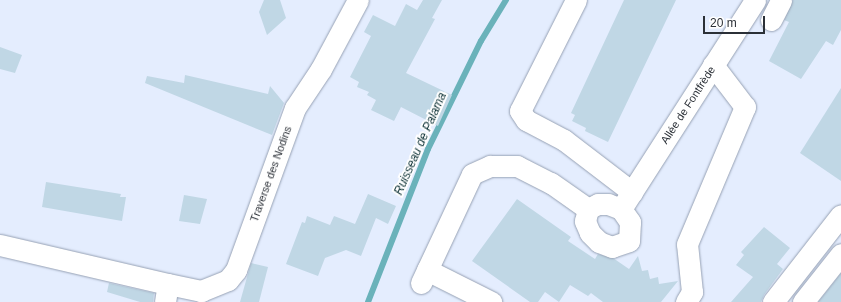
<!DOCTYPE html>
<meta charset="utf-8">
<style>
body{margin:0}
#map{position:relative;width:841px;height:302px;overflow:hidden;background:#e4edfe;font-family:Helvetica,sans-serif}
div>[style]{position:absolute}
.stream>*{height:6px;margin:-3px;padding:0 3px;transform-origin:3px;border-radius:3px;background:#6ab2ba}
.building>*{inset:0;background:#c0d7e5}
.roads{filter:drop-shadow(0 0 1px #96a1b4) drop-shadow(0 0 1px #96a1b4)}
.minor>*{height:21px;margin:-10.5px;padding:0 10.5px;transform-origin:10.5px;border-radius:10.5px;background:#fff}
span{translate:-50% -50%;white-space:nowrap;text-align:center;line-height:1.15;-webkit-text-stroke:4px #fff;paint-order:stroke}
.street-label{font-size:11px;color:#2b3037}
.water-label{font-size:12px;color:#0f3337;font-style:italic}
.scale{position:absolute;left:703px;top:16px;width:62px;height:18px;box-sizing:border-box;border:2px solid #2b3037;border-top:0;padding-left:5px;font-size:12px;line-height:14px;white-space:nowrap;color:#2b3037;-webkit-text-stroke:3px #fff;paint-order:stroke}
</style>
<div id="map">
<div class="stream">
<i style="left:368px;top:302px;width:164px;rotate:-68.6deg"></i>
<i style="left:428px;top:149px;width:120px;rotate:-63.9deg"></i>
<i style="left:481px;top:41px;width:48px;rotate:-58.6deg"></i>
</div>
<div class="building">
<i style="clip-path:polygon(264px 0,280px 0,286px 18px,267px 35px,259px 12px)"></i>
<i style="clip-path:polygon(423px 0,442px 0,432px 18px,435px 19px,406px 73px,452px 95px,438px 126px,401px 107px,394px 121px,371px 110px,376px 100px,367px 95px,369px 92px,357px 87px,359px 82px,350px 77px,371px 36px,364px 32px,373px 15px,395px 26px,406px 4px,417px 10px)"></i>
<i style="clip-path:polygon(624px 0,676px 0,608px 142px,585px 131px,586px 128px,572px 121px,575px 115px,571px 113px)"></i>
<i style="clip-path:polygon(793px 0,841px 0,841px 30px,833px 45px,826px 41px,801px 79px,769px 61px,789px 22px,784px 20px)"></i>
<i style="clip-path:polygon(0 47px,22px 55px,15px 73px,0 69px)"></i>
<i style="clip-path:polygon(185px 75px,268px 94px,270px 86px,284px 103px,272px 135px,145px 83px,147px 76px,184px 83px)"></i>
<i style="clip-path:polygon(841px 88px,841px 181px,800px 153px)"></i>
<i style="clip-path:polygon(46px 182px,121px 194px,120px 197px,126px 197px,122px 221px,42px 207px)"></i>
<i style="clip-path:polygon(368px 194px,396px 206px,388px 224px,376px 218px,361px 256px,346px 250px,325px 258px,318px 276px,286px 264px,302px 222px,305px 223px,307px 216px,330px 225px,334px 216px,355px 224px)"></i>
<i style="clip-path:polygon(184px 195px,207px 199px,200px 224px,179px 221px)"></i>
<i style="clip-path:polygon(517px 199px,571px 237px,568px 241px,595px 259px,598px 254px,613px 258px,629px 269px,638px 256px,642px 271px,648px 270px,650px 279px,658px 277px,659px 284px,678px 281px,661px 302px,603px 302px,591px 293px,588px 296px,570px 285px,559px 302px,545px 292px,538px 302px,530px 302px,472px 261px)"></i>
<i style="clip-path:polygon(764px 227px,790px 248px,777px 264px,783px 269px,764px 295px,761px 302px,731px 302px,753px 277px,736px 265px,744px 255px,741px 252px)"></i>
<i style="clip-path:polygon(251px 263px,268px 267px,259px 302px,240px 302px)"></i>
<i style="clip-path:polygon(841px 273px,841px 302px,818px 302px)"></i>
<i style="clip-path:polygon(109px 283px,154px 293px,153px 302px,140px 302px,107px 292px)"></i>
</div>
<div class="roads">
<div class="minor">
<i style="left:576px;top:0;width:124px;rotate:116.8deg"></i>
<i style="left:520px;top:111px;width:11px;rotate:56deg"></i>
<i style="left:526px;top:120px;width:43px;rotate:27.8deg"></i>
<i style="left:564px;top:140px;width:86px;rotate:37.4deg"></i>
<i style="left:771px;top:20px;width:22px;rotate:-63deg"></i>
<i style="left:598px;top:204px;width:10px"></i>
<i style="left:608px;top:204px;width:14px;rotate:21deg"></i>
<i style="left:621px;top:209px;width:16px;rotate:55deg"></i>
<i style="left:630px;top:222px;width:19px;rotate:93deg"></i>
<i style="left:629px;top:241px;width:18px;rotate:161deg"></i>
<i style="left:612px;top:247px;width:14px;rotate:-159deg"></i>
<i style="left:599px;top:242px;width:13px;rotate:-135deg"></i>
<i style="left:590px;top:233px;width:13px;rotate:-113deg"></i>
<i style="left:585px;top:221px;width:12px;rotate:-76deg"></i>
<i style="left:588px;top:209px;width:11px;rotate:-27deg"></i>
<i style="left:621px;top:209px;width:248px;rotate:-57.3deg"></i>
<i style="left:0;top:245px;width:172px;rotate:13.1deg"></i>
<i style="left:427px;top:270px;width:72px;rotate:26.6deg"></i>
<i style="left:421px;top:283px;width:120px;rotate:-64.9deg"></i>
<i style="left:472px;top:174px;width:20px;rotate:-24deg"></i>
<i style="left:490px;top:166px;width:27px"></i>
<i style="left:517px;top:166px;width:38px;rotate:27deg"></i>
<i style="left:551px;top:183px;width:45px;rotate:35.1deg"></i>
<i style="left:165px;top:302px;width:18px;rotate:-81deg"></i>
<i style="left:168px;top:284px;width:34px;rotate:12deg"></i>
<i style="left:201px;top:291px;width:29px;rotate:-22deg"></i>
<i style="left:228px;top:280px;width:13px;rotate:-51deg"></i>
<i style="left:236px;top:270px;width:172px;rotate:-70deg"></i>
<i style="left:295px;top:108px;width:47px;rotate:-56.3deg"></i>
<i style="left:321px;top:69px;width:78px;rotate:-61.8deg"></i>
<i style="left:686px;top:302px;width:12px;rotate:-59deg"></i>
<i style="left:692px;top:292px;width:48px;rotate:-95.9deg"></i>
<i style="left:687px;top:244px;width:149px;rotate:-67.1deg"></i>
<i style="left:745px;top:107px;width:53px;rotate:-127.3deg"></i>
<i style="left:773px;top:302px;width:110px;rotate:-52deg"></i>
<i style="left:803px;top:302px;width:61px;rotate:-51.6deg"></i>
</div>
</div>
<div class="street-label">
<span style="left:688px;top:105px;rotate:-57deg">Allée de Fontfrède</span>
<span style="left:271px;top:174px;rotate:-70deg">Traverse des Nodins</span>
</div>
<div class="water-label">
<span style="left:421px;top:144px;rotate:-66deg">Ruisseau de Palama</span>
</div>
<div class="scale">20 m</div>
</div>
